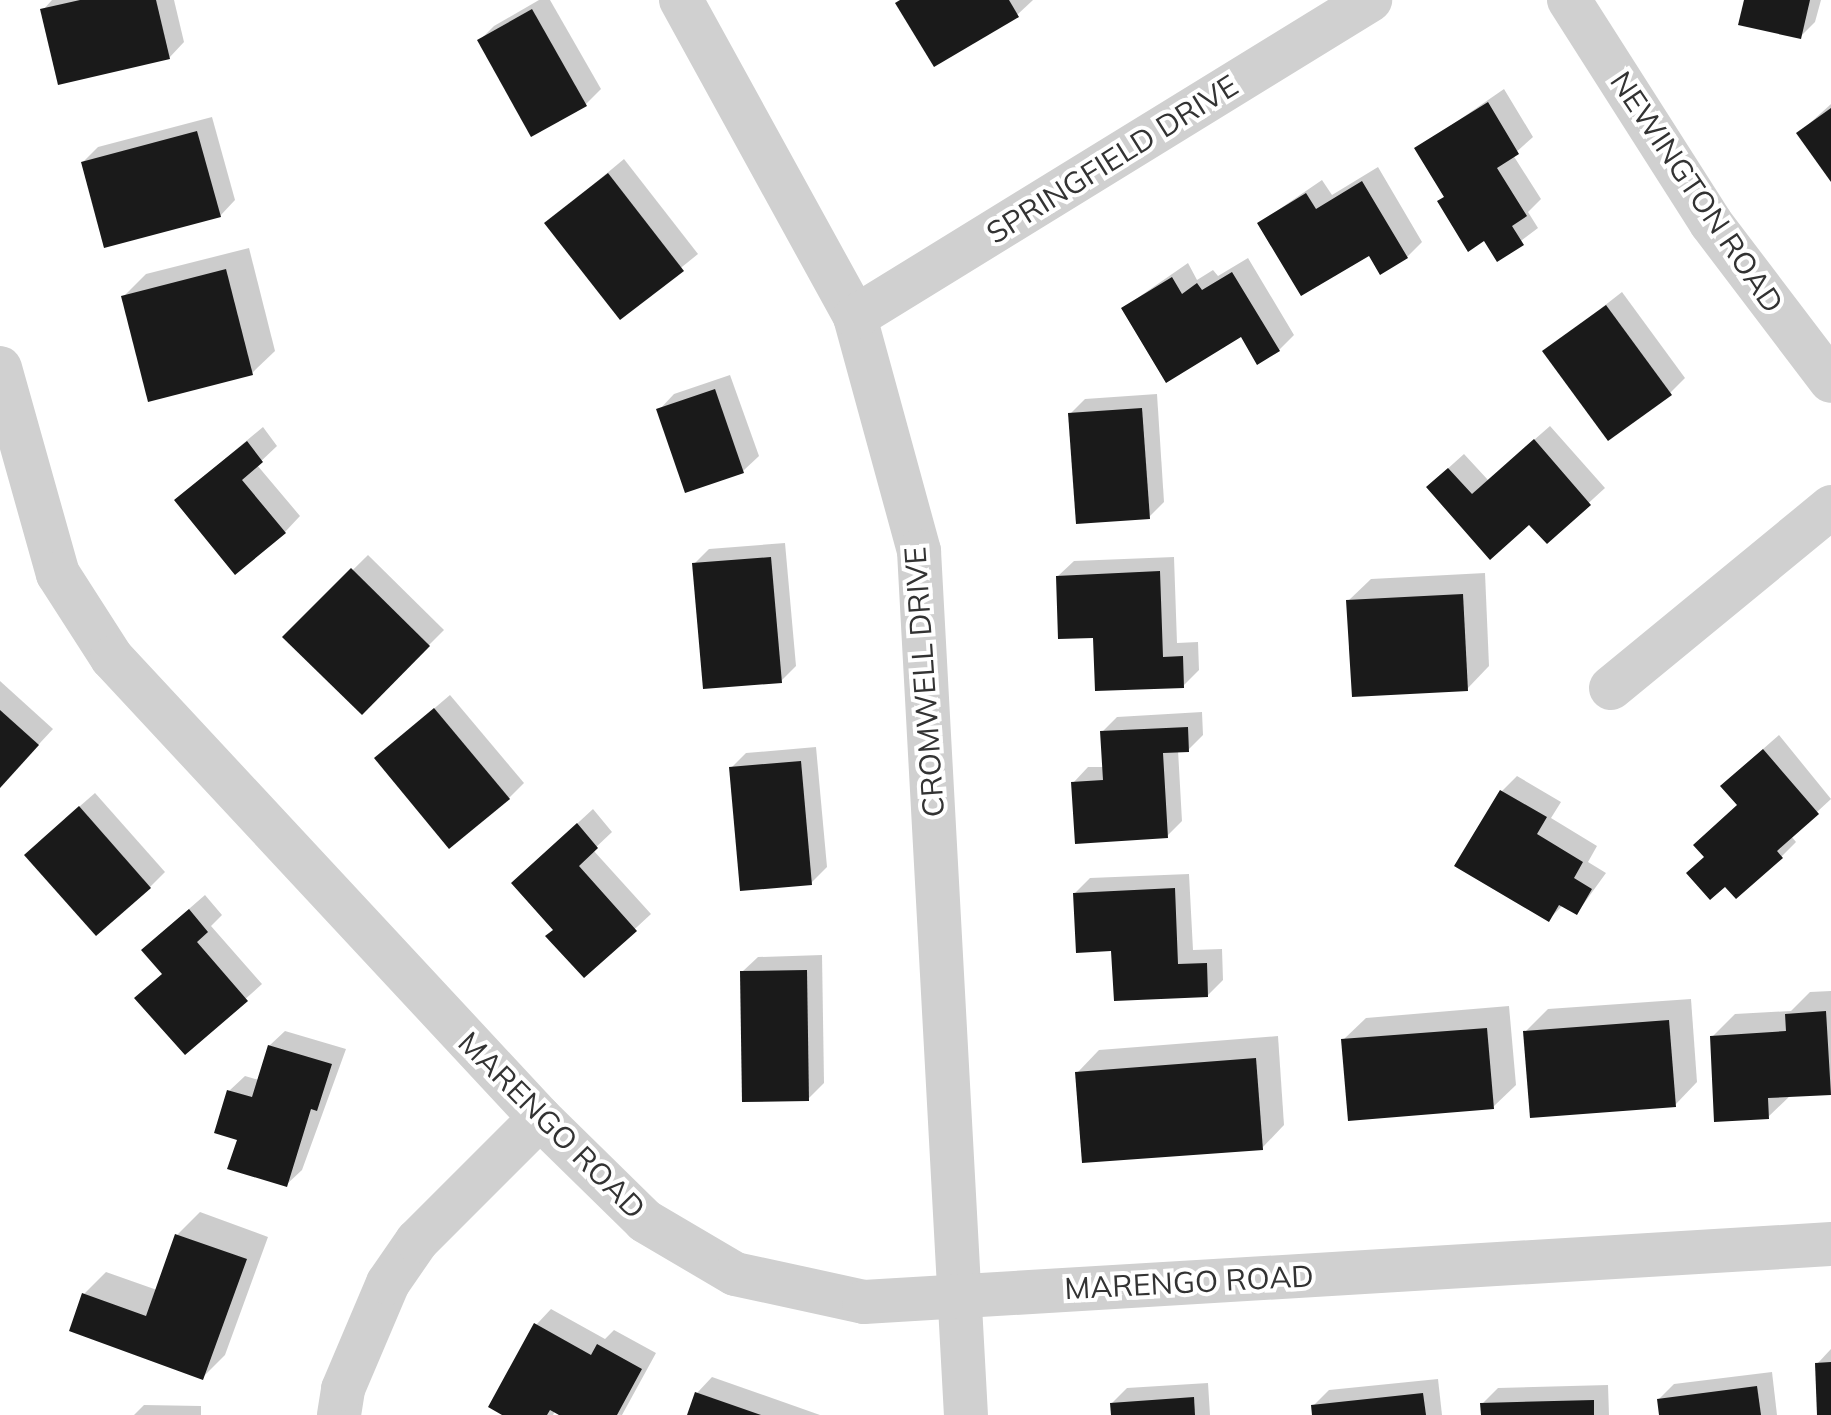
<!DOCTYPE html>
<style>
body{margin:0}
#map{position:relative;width:1831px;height:1415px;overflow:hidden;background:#fff;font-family:Mulish,sans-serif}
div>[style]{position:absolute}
.shadow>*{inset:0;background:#0003}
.building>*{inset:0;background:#1a1a1a}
.minor>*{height:44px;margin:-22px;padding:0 22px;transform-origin:22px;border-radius:22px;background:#d0d0d0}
span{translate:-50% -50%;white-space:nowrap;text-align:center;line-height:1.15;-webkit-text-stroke:8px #fff;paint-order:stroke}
.street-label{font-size:30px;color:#333}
</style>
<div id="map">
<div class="shadow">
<i style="clip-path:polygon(52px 0,174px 0,184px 42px,169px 58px,43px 10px)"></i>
<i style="clip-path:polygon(539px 0,550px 0,601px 89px,585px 105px,479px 41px,494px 26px)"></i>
<i style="clip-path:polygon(901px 0,1033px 0,1017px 15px)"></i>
<i style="clip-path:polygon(1746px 0,1821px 0,1815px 22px,1800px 37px)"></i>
<i style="clip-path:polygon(1504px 89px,1533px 137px,1513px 155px,1541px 199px,1528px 212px,1538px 228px,1497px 259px,1485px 238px,1439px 201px,1446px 195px,1417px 149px)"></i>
<i style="clip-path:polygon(1831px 104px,1831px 178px,1799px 133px)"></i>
<i style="clip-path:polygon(212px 117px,235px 200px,220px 216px,83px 162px,98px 147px)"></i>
<i style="clip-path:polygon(624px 159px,698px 254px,620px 317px,547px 223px)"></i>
<i style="clip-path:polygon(1378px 167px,1422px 242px,1407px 257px,1369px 253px,1259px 223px,1322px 180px,1332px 195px)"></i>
<i style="clip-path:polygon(249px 248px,275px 351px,252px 373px,123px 297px,146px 274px)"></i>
<i style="clip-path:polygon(1248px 258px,1294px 335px,1279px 350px,1242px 334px,1123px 308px,1188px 263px,1197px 280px,1213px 270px,1218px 276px)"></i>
<i style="clip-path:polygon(1622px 292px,1685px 378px,1670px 393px,1545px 352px)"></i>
<i style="clip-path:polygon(730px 375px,759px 456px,743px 471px,659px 410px,674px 394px)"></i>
<i style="clip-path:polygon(1157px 394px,1164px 502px,1149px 517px,1070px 414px,1085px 399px)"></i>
<i style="clip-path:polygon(1550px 426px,1605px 488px,1547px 541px,1530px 522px,1490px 557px,1444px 472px,1464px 454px,1488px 480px)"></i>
<i style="clip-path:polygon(263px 427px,277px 446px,257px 465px,300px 516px,285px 532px,176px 500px)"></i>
<i style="clip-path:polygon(785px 543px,796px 666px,781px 681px,694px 564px,709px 549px)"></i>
<i style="clip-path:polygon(368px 555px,444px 630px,362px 712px,285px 637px)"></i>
<i style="clip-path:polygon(1174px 557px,1177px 643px,1198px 642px,1199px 670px,1183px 686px,1095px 636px,1058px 576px,1074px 561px)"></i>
<i style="clip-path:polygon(1485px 573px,1489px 666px,1467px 689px,1348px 601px,1371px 579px)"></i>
<i style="clip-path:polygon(0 681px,53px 729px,0 786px)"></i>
<i style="clip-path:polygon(450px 695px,524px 783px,509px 798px,376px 758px)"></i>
<i style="clip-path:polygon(1202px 712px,1203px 735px,1188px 750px,1178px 750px,1182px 821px,1167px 836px,1073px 783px,1088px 767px,1104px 767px,1102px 732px,1117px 717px)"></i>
<i style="clip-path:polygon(1779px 735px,1831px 799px,1791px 836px,1796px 842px,1781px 857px,1706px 856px,1739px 804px,1738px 771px)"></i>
<i style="clip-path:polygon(816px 747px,827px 867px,811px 883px,731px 768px,746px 753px)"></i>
<i style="clip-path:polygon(1517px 776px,1561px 802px,1551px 818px,1597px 846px,1588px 862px,1606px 873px,1577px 913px,1563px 905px,1548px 920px,1502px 791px)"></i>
<i style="clip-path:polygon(95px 793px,165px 872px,150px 887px,41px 840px)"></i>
<i style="clip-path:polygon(593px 809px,612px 832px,593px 850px,651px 914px,584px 976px,555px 929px,529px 868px)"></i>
<i style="clip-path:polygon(1189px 874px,1193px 950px,1222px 949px,1223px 980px,1208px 995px,1113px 949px,1075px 893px,1090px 878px)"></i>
<i style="clip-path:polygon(205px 895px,222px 915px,211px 926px,262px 984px,185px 1053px,159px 935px)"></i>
<i style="clip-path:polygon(822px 955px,824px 1083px,808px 1099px,742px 972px,758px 957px)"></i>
<i style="clip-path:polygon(1831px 991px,1831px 1093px,1791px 1095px,1768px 1117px,1712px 1037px,1735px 1014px,1791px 1011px,1810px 992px)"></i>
<i style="clip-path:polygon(1691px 999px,1697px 1082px,1675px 1105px,1525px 1032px,1548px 1009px)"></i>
<i style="clip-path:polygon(1509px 1006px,1516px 1085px,1493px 1107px,1343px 1040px,1366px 1018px)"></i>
<i style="clip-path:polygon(285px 1031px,346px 1049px,302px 1170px,286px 1185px,239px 1139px,229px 1091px,245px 1076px,259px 1080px,269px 1046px)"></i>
<i style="clip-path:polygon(1278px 1036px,1284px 1125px,1262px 1148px,1077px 1073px,1099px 1050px)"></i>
<i style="clip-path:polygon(200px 1212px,268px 1237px,225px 1355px,203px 1377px,84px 1294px,106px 1272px,157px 1290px,177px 1235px)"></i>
<i style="clip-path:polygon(551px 1309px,605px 1339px,614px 1330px,656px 1353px,622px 1415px,555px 1411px,553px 1415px,506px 1415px,536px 1325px)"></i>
<i style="clip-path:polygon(1831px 1349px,1831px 1415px,1819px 1415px,1817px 1364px)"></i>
<i style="clip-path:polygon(1772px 1372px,1777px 1415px,1661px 1415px,1659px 1399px,1674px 1384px)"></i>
<i style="clip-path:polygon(712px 1377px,820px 1415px,689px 1415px,697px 1393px)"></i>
<i style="clip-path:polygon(1438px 1379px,1442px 1415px,1314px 1415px,1313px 1406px,1329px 1390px)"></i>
<i style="clip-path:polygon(1208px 1383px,1210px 1415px,1113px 1415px,1112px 1403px,1127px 1388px)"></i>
<i style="clip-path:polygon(1608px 1385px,1609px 1415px,1483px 1415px,1482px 1404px,1498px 1388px)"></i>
<i style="clip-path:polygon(144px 1405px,201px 1406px,201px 1415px,134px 1415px)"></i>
</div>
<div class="building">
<i style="clip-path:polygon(80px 0,156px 0,170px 59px,58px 85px,40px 9px)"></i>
<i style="clip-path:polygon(900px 0,1009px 0,1019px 17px,934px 67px,895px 3px)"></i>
<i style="clip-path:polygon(1744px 0,1810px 0,1801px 39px,1738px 25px)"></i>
<i style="clip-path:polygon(532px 9px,587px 106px,531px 137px,477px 40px)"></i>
<i style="clip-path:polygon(1488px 102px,1519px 154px,1497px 168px,1527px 216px,1512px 226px,1524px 245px,1497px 262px,1484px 241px,1468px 252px,1437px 201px,1444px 197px,1414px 148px)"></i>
<i style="clip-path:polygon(1831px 108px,1831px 182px,1796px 133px)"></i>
<i style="clip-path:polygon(197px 131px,221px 217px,104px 248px,81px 162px)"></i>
<i style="clip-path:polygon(608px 173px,684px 271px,620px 320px,544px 223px)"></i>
<i style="clip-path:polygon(1362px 181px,1408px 258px,1380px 275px,1369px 256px,1301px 296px,1257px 223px,1306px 193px,1316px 209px)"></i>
<i style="clip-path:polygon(226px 269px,253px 375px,148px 402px,121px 296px)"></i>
<i style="clip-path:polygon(1232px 272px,1280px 351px,1257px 365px,1241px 337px,1166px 383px,1121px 308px,1172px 277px,1182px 294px,1197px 283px,1202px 290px)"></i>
<i style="clip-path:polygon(1606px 305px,1672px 395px,1608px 441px,1542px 351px)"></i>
<i style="clip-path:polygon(715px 389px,744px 473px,685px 493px,656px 409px)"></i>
<i style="clip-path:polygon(1142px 408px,1150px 519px,1076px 524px,1068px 413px)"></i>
<i style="clip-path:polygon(1534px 439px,1591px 505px,1547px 544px,1529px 525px,1490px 560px,1426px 487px,1448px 468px,1472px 494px)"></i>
<i style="clip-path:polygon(247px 441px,263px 462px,242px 480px,286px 533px,235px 575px,174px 500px)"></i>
<i style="clip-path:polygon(771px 557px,782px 683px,703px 689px,692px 563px)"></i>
<i style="clip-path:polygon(351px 568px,430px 646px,362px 715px,282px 637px)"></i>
<i style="clip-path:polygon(1160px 571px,1163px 657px,1183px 656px,1184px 688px,1095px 691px,1093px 638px,1058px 639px,1056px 576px)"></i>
<i style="clip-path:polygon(1463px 594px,1468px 691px,1352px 697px,1346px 600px)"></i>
<i style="clip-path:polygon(434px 708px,510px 799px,449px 849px,374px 758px)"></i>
<i style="clip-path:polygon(0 710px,39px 745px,0 788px)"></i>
<i style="clip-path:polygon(1188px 727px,1189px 752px,1163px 753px,1168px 838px,1075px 844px,1071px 782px,1103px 780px,1100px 731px)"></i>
<i style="clip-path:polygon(1763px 749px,1819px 814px,1777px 851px,1783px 858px,1736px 899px,1725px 887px,1710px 900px,1686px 873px,1704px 857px,1693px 845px,1737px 805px,1720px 786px)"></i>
<i style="clip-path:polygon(801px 761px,812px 885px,740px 891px,729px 767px)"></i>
<i style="clip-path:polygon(1500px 790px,1547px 817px,1537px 834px,1583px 862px,1574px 878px,1592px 889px,1577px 915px,1559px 905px,1549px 922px,1454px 866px)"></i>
<i style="clip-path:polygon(79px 806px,151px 888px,96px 936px,24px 855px)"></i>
<i style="clip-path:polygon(577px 823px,598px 848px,579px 866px,637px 931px,584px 978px,545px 936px,553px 930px,511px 883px)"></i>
<i style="clip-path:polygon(1175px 888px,1178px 964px,1207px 963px,1208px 997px,1114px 1001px,1111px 951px,1076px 953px,1073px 893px)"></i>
<i style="clip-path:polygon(189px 909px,208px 932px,197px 942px,248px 1001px,185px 1055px,134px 998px,162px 974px,141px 950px)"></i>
<i style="clip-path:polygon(807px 970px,809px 1101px,742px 1102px,740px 971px)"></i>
<i style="clip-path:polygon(1826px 1011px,1831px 1095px,1768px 1098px,1769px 1119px,1714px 1122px,1710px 1036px,1786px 1031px,1785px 1014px)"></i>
<i style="clip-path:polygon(1669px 1020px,1676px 1107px,1530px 1118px,1523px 1031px)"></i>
<i style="clip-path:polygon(1487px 1028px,1494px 1109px,1348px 1121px,1341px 1039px)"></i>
<i style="clip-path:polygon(268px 1045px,332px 1064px,317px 1111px,311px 1109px,287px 1187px,227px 1169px,237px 1140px,214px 1133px,227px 1090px,252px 1097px)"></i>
<i style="clip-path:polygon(1256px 1058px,1263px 1150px,1082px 1163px,1075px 1072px)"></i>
<i style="clip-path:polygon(175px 1234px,247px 1259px,203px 1380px,69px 1331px,82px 1293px,146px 1316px)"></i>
<i style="clip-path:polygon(534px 1323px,591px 1355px,597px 1344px,642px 1369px,617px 1415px,559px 1415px,550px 1410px,547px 1415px,502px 1415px,488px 1407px)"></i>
<i style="clip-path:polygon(1831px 1362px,1831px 1415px,1817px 1415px,1815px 1363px)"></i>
<i style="clip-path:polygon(1757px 1386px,1761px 1415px,1659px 1415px,1657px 1399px)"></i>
<i style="clip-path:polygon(695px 1392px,761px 1415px,687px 1415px)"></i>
<i style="clip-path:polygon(1423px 1393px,1426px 1415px,1312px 1415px,1311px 1405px)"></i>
<i style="clip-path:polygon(1194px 1397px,1195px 1415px,1111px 1415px,1110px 1403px)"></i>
<i style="clip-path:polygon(1594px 1400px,1594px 1415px,1481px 1415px,1480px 1403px)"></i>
</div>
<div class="minor">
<i style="left:681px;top:0;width:362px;rotate:61.2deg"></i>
<i style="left:855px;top:317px;width:243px;rotate:74.7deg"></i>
<i style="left:919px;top:551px;width:865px;rotate:86.89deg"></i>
<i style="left:1569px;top:0;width:264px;rotate:57.5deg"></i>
<i style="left:1711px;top:223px;width:198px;rotate:52.8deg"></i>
<i style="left:855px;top:317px;width:605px;rotate:-31.61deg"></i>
<i style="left:0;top:368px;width:214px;rotate:74.3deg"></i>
<i style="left:58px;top:574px;width:100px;rotate:57.3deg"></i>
<i style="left:112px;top:658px;width:628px;rotate:47.06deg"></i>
<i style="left:540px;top:1118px;width:147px;rotate:44.4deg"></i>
<i style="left:645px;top:1221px;width:104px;rotate:30.5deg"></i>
<i style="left:735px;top:1274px;width:132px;rotate:12.2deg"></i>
<i style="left:864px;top:1302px;width:969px;rotate:-3.43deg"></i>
<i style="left:1611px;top:688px;width:285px;rotate:-39.4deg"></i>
<i style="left:339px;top:1415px;width:26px;rotate:-81deg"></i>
<i style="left:343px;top:1389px;width:115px;rotate:-67deg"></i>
<i style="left:388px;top:1283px;width:51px;rotate:-55.4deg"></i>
<i style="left:417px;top:1241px;width:174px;rotate:-45deg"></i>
</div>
<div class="street-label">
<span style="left:1112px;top:159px;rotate:-32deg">SPRINGFIELD DRIVE</span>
<span style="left:1697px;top:192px;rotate:56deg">NEWINGTON ROAD</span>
<span style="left:924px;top:682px;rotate:-94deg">CROMWELL DRIVE</span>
<span style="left:552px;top:1125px;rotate:45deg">MARENGO ROAD</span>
<span style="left:1189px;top:1282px;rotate:-3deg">MARENGO ROAD</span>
</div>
</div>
